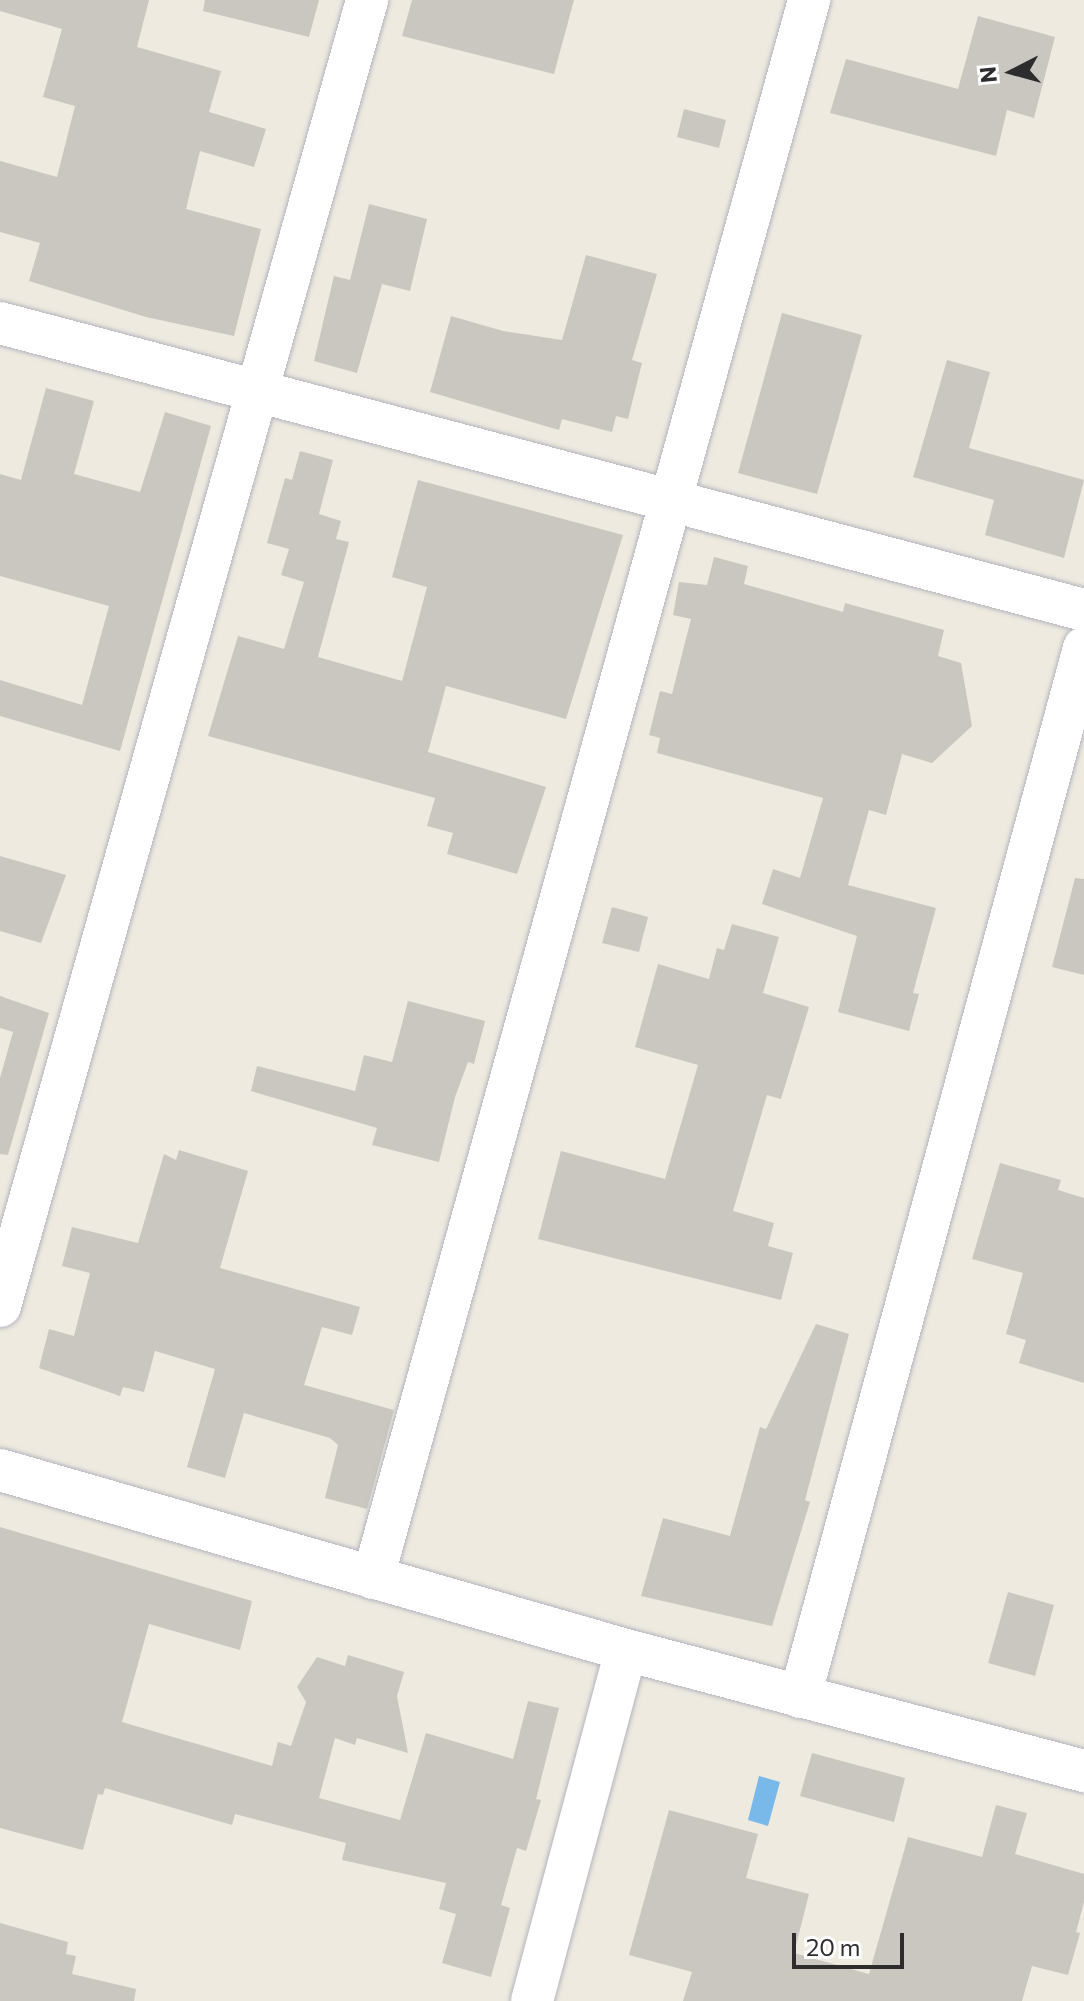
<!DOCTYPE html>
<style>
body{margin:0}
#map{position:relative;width:1084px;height:2001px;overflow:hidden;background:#eeeae0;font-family:Commissioner,sans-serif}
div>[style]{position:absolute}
.water>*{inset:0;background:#79b9ea}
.building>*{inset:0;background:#c9c7bf}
.roads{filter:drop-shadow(0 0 2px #b3b4bf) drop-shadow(0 0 2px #b3b4bf)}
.street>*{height:42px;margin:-21px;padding:0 21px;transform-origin:21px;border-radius:21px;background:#fff}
span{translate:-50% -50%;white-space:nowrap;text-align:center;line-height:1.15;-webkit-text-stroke:6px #fff;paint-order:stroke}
.north{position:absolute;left:972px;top:32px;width:80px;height:80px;-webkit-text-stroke:6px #fff;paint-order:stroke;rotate:264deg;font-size:22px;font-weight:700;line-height:32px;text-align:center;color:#2d2d2d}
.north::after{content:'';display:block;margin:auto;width:28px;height:36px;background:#2d2d2d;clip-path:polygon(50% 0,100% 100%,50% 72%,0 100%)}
.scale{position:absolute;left:792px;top:1933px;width:112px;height:36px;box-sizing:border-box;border:4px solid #2d2d2d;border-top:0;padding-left:10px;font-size:24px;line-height:28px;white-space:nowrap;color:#2d2d2d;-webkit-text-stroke:6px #fff;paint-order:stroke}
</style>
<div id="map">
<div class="water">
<i style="clip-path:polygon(759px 1776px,780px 1782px,768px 1826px,748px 1820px)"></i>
</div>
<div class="building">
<i style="clip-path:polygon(0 0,149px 0,137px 47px,221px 71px,209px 112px,266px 129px,254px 167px,200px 151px,186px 209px,261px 229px,234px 336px,146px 317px,29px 281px,40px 243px,0 232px,0 161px,57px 177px,75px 106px,43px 97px,62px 29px,0 11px)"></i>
<i style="clip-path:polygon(205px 0,319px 0,309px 37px,203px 11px)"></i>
<i style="clip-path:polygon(412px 0,574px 0,554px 74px,402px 36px)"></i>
<i style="clip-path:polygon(978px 16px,1055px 37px,1034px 118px,1007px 110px,996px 156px,830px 113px,846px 59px,958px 89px)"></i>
<i style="clip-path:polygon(684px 109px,726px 120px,719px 148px,677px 137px)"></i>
<i style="clip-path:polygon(369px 204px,427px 219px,410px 291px,382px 284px,357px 373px,314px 361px,334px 276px,350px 280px)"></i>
<i style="clip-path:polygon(586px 255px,657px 274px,632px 360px,642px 363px,628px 419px,616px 416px,612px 432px,562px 419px,559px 430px,430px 392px,451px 316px,503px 331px,562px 340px)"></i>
<i style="clip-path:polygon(782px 313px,862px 335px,817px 494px,738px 473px)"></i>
<i style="clip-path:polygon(947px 360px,990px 372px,969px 448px,1084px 480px,1064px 558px,985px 535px,994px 500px,913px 477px)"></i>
<i style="clip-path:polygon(46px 388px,94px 401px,74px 474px,140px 492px,165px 412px,211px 426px,120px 751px,0 716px,0 680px,82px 705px,109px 606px,0 576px,0 474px,21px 480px)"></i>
<i style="clip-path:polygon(300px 451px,333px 460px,319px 514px,341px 521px,336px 539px,349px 542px,318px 657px,402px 681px,427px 587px,392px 577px,418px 480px,623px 535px,566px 719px,446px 686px,428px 752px,546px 787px,517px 874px,447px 854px,453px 833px,427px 826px,435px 798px,208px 736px,238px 636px,284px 649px,304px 582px,281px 575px,289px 549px,267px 543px,285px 478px,292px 480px)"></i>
<i style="clip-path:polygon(714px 557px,748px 566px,744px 584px,843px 612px,845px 603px,944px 630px,938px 656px,961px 663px,972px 726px,932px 763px,902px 754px,886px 815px,869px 810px,848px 885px,936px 908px,913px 993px,919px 994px,909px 1031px,838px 1012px,857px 936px,762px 904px,773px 869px,800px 878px,823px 798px,657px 753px,660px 738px,649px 735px,660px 691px,672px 694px,691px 619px,673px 615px,679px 582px,707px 585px)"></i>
<i style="clip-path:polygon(0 856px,66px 875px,41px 943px,0 931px)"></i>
<i style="clip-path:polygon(1075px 878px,1084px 879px,1084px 975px,1052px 967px)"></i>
<i style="clip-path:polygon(612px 907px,648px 917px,639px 952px,602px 943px)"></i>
<i style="clip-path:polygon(732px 924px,779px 937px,763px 993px,809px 1007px,781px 1099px,767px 1095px,733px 1211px,774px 1223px,768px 1246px,793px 1253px,781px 1300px,538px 1239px,561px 1151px,665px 1179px,698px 1065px,635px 1047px,658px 964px,709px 979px,717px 948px,724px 950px)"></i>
<i style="clip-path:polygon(0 996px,49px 1013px,8px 1155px,0 1154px,0 1078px,13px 1032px,0 1028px)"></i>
<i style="clip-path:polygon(408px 1001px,485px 1021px,474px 1064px,468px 1062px,455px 1097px,439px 1162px,372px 1145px,377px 1128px,251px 1091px,257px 1066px,355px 1091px,364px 1055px,392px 1062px)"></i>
<i style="clip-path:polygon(179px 1150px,248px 1171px,220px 1268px,360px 1307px,352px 1335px,322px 1327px,304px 1385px,394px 1410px,367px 1509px,325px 1498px,338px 1445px,330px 1438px,244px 1413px,225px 1478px,187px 1467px,215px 1369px,155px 1351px,144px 1392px,123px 1387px,120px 1396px,39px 1368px,49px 1329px,74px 1336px,90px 1273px,62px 1266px,72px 1227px,138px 1243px,164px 1154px,176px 1160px)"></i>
<i style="clip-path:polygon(1000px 1163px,1061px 1180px,1058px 1190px,1084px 1198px,1084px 1383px,1019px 1363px,1026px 1340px,1006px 1334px,1023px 1273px,972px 1259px)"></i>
<i style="clip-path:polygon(816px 1324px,849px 1334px,805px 1500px,810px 1502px,772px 1626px,641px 1596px,663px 1518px,730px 1536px,760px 1427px,766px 1429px)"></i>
<i style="clip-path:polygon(0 1527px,252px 1601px,240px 1650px,149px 1624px,122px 1722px,272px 1766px,278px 1742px,291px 1746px,306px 1702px,297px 1687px,317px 1657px,345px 1666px,348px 1655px,404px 1672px,397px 1696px,408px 1753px,357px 1738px,355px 1745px,335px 1738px,319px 1798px,400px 1820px,426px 1733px,513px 1759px,528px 1701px,559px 1708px,536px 1799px,541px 1800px,526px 1851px,517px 1848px,501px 1905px,510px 1908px,491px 1977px,442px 1963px,456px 1914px,439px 1909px,446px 1883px,342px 1860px,346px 1843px,235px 1814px,232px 1825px,105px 1788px,103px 1795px,98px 1794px,83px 1850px,0 1828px)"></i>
<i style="clip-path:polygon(1008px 1592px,1054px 1605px,1035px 1676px,988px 1663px)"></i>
<i style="clip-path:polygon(812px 1753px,905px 1778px,894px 1822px,800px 1796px)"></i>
<i style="clip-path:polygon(996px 1805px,1027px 1813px,1015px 1854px,1084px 1874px,1084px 1902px,1076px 1932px,1080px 1933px,1068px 1975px,1032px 1966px,1022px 2001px,683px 2001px,692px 1972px,629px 1955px,669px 1810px,758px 1834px,746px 1878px,809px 1894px,794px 1953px,869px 1974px,908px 1837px,982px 1857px)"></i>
<i style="clip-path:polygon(0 1923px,68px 1942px,66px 1954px,76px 1956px,72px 1974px,136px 1989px,134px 2001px,0 2001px)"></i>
</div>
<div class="roads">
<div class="street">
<i style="left:0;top:323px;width:1121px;rotate:14.83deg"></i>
<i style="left:0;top:1306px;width:1357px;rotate:-74.3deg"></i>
<i style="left:0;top:1470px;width:651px;rotate:16.04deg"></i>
<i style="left:626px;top:1650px;width:474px;rotate:14.8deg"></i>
<i style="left:373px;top:1578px;width:1637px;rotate:-74.55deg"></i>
<i style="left:800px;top:1697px;width:1087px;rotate:-74.85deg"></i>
<i style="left:532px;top:2001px;width:363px;rotate:-75deg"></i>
</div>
</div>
<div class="north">N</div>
<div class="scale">20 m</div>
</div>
